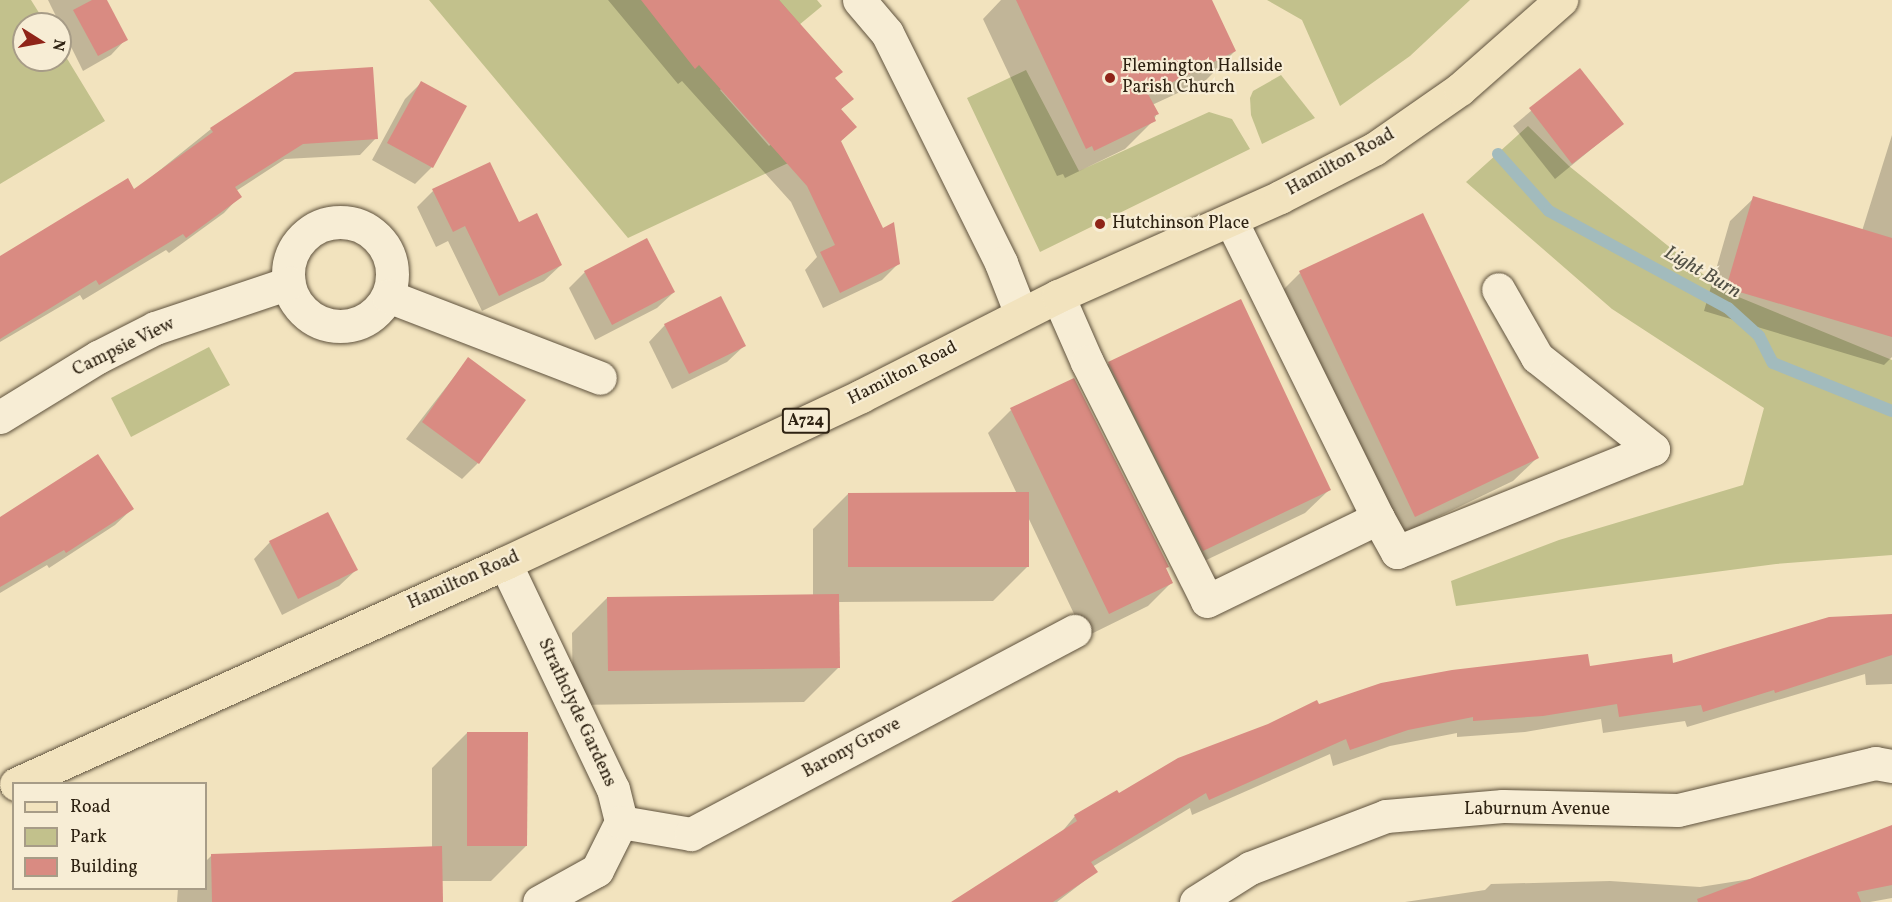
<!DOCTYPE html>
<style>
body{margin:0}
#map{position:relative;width:1892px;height:902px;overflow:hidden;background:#f2e3be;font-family:Vollkorn,serif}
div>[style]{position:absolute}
.green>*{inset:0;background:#c2c18c}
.shadow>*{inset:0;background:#0003}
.stream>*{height:12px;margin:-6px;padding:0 6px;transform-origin:6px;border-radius:6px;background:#a2bbbd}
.building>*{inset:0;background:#d98b82}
.roads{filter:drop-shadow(0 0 2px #5f523d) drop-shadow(0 0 2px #5f523d)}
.minor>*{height:33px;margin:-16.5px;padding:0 16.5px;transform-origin:16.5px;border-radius:16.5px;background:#f7edd5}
.minor>.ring{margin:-16.5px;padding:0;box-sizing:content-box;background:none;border:33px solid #f7edd5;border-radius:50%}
.major>*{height:33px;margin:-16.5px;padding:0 16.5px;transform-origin:16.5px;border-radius:16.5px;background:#f2e3be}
.dots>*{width:16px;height:16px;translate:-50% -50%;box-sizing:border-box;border:3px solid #f7edd5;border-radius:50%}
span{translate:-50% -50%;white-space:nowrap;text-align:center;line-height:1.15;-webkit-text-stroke:4.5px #f7edd5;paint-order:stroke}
.shield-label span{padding:2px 4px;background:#f7edd5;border:2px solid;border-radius:4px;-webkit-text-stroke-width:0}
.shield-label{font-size:16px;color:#2e2212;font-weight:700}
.poi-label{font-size:18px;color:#2e2212}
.left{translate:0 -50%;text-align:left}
.street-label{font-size:18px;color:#2e2212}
.water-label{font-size:20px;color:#515045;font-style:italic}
.legend{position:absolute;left:12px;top:782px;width:195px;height:108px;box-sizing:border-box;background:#f7edd5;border:2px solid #a79c87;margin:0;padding:8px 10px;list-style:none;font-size:18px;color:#2e2212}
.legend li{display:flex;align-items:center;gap:12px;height:30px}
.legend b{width:30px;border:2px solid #a79c87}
.north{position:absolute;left:12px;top:12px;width:60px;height:60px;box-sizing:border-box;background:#f7edd5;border:2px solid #a79c87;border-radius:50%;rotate:101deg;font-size:16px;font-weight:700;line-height:24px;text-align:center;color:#2e2212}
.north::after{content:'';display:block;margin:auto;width:21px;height:27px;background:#8f2418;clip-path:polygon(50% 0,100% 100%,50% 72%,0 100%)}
</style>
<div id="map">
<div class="green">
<i style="clip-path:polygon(0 0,31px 0,46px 24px,24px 24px,24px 60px,60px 60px,60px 47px,105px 121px,0 184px)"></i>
<i style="clip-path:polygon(429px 0,817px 0,822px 6px,720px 90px,769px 146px,785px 132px,816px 150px,628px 238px)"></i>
<i style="clip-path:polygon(1267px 0,1470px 0,1410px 56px,1340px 106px,1302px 20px)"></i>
<i style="clip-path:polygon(1026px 70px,1079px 171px,1209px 112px,1232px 119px,1250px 149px,1040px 252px,967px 98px)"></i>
<i style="clip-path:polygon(1281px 75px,1315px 118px,1262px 144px,1251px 115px,1250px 98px,1253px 91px)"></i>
<i style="clip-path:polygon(1528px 126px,1569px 166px,1724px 291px,1892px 360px,1892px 555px,1776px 564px,1456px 606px,1451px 581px,1559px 540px,1743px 485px,1764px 408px,1612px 309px,1466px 182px)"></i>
<i style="clip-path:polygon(209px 347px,230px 385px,131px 437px,111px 398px)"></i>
</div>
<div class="shadow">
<i style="clip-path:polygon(48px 0,105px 0,126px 39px,111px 55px,83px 71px)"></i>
<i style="clip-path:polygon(608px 0,779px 0,833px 63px,813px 83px,852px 99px,840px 110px,855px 127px,840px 142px,898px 264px,882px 280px,823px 308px,805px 270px,817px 257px,791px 202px,682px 81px,678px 84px)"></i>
<i style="clip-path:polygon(1001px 0,1209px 0,1235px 51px,1206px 80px,1152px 105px,1157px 113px,1154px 120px,1125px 149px,1065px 178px,1063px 174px,1057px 176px,983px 19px)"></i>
<i style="clip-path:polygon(1580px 70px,1622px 124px,1555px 179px,1513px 126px)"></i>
<i style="clip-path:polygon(421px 83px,464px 106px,432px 167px,415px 184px,372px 160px,405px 99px)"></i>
<i style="clip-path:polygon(211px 129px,376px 138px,360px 155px,285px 159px,236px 191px,240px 196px,224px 213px,169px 253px,166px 250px,83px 300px,80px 295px,0 342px,0 259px,134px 191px)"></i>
<i style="clip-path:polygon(1892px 135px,1892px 357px,1884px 365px,1704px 311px,1730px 221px,1754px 198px,1862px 231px)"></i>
<i style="clip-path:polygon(433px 191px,518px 224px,561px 265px,544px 281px,482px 311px,448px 241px,436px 247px,417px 207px)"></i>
<i style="clip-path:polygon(585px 272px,674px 292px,657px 308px,595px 340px,569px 288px)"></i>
<i style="clip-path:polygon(1300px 273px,1537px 458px,1513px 481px,1392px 539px,1277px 296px)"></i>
<i style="clip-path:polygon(665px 325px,744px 346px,727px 362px,672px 389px,649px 342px)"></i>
<i style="clip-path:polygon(468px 359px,478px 463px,462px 479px,406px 439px)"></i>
<i style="clip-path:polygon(1109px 363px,1329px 490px,1305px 513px,1179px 573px,1086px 387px)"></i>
<i style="clip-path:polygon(1011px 410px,1165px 569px,1171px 583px,1148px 606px,1085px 637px,1027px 515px,1028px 566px,993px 601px,838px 602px,839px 667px,804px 702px,573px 705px,572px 633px,607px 598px,813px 595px,813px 529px,848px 494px,1017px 494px,988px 433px)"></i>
<i style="clip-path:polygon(132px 509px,115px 525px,49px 568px,47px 565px,0 593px,0 519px)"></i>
<i style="clip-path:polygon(270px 542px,356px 570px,339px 586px,282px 615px,254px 559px)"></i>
<i style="clip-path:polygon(1892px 616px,1892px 684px,1866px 685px,1865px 674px,1687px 727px,1685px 721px,1603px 733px,1601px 719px,1525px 732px,1457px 737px,1457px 733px,1390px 746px,1333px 766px,1330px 754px,1192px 815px,1190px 808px,1092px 867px,1096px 872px,1057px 902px,953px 902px,1060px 834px,1075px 816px,1318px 706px,1588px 668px,1672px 665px)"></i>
<i style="clip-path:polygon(467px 733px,526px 846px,491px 881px,441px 881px,442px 902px,177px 902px,178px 888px,206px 888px,206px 861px,212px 855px,432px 848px,432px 768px)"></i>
<i style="clip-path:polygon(1892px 828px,1892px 898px,1870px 902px,1405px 902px,1485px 890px,1491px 884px,1610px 881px,1700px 887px,1757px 878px)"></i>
</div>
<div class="stream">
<i style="left:1498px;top:154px;width:76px;rotate:48.2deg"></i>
<i style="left:1549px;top:211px;width:204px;rotate:28.5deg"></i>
<i style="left:1728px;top:308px;width:42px;rotate:42.1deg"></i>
<i style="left:1759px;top:336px;width:30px;rotate:63deg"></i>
<i style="left:1773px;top:363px;width:128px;rotate:22deg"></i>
</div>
<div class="building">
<i style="clip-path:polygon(92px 0,107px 0,128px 40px,98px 56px,73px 10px)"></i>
<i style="clip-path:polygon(641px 0,779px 0,843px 72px,835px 78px,854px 99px,841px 109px,857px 127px,841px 141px,883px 228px,894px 222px,900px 264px,840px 293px,820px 252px,835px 245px,807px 186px,699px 65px,695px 69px)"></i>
<i style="clip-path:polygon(1016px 0,1212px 0,1236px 51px,1148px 94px,1159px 114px,1154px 116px,1156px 121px,1094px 151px,1092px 146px,1086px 149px)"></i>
<i style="clip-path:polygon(373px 67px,378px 139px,303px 144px,235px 187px,242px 197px,186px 238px,183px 234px,99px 285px,96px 280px,0 339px,0 256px,128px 178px,134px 189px,213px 132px,210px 128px,295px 72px)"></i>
<i style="clip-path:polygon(1580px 68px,1624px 124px,1572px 164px,1529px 108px)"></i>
<i style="clip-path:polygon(421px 81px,467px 106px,433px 168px,387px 143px)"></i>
<i style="clip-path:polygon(490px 162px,519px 222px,537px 213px,562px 265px,499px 296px,465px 226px,453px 232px,432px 189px)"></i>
<i style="clip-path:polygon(1753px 196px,1892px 238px,1892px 337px,1726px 288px)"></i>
<i style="clip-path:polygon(1423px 213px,1539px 458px,1415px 517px,1299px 271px)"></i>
<i style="clip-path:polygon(647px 238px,675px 292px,612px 325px,584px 271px)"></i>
<i style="clip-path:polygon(721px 296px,746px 346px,689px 374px,664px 324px)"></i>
<i style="clip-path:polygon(1241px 299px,1331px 490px,1203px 551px,1108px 362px)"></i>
<i style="clip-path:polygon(468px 357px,526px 400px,479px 464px,422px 422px)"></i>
<i style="clip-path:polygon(1074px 378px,1169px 567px,1166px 568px,1173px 583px,1109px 614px,1010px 408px)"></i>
<i style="clip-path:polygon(98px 454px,134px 509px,66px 553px,64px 550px,0 587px,0 517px)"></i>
<i style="clip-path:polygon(1029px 492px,1029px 567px,848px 567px,848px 493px)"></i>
<i style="clip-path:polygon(328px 512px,358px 570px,298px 599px,269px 541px)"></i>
<i style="clip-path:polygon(839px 594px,840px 668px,608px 671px,607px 597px)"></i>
<i style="clip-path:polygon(1892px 614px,1892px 655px,1775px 693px,1774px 690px,1703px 712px,1701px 705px,1619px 717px,1617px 704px,1543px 716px,1473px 721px,1473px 717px,1408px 730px,1350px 750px,1346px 739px,1209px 800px,1206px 793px,1091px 862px,1098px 872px,1053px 902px,951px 902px,1077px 821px,1074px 815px,1117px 790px,1119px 793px,1178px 758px,1268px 724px,1317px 700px,1319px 704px,1381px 683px,1452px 670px,1588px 654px,1590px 666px,1672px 654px,1673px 663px,1829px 617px)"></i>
<i style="clip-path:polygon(467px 732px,528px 732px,527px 846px,467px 846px)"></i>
<i style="clip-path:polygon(1892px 825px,1892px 885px,1857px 892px,1861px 902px,1698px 902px,1697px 899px)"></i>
<i style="clip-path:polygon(442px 846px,443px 902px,212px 902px,211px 854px)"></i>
</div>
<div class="roads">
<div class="minor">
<i style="left:859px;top:0;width:43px;rotate:49.7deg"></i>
<i style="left:887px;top:33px;width:257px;rotate:63.6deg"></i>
<i style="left:1001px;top:263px;width:55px;rotate:68.6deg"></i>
<i class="ring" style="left:288px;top:222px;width:71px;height:71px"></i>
<i style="left:388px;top:296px;width:227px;rotate:21.1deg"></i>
<i style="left:1058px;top:296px;width:72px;rotate:66.3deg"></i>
<i style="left:1087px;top:362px;width:267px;rotate:63.3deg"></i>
<i style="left:1207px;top:601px;width:190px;rotate:-25.9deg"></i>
<i style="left:1378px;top:518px;width:331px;rotate:-116.3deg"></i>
<i style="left:0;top:417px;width:115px;rotate:-31.5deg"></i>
<i style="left:98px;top:357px;width:64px;rotate:-27deg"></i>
<i style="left:155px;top:328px;width:141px;rotate:-18.6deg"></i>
<i style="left:1378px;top:518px;width:39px;rotate:61deg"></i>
<i style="left:1397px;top:552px;width:276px;rotate:-21.9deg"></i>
<i style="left:1653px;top:449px;width:148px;rotate:-141.6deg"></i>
<i style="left:1537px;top:357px;width:78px;rotate:-119.8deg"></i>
<i style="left:505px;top:563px;width:250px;rotate:64.5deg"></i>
<i style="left:613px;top:789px;width:34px;rotate:76deg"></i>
<i style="left:621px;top:822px;width:54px;rotate:116.6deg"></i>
<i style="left:597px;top:870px;width:66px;rotate:151.1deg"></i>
<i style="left:621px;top:822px;width:71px;rotate:9.7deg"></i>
<i style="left:691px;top:834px;width:434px;rotate:-27.9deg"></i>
<i style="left:1196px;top:902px;width:64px;rotate:-32.2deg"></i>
<i style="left:1250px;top:868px;width:146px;rotate:-20.9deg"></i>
<i style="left:1386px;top:816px;width:117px;rotate:-4.9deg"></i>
<i style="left:1503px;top:806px;width:175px;rotate:1.3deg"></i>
<i style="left:1678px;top:810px;width:203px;rotate:-13.4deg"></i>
<i style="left:1875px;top:763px;width:17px;rotate:10deg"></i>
</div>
<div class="major">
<i style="left:16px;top:784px;width:537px;rotate:-24.32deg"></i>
<i style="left:505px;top:563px;width:393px;rotate:-25.1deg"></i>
<i style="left:861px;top:396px;width:221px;rotate:-26.9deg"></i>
<i style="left:1058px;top:296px;width:243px;rotate:-24deg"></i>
<i style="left:1280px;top:197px;width:106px;rotate:-27.1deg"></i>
<i style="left:1374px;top:149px;width:105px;rotate:-34.9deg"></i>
<i style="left:1460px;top:89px;width:135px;rotate:-41.4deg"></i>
</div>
</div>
<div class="dots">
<i style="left:1110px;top:78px;background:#8f2418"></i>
<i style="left:1100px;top:224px;background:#8f2418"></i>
</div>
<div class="shield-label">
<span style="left:806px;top:421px">A724</span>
</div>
<div class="poi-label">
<span class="left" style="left:1122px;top:78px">Flemington Hallside<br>Parish Church</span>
<span class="left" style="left:1112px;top:224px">Hutchinson Place</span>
</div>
<div class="street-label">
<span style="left:1341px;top:163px;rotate:-29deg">Hamilton Road</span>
<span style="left:124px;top:348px;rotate:-26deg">Campsie View</span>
<span style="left:903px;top:374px;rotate:-27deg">Hamilton Road</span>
<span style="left:464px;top:581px;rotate:-24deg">Hamilton Road</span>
<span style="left:576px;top:713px;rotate:65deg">Strathclyde Gardens</span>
<span style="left:852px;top:749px;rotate:-28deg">Barony Grove</span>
<span style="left:1537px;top:810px">Laburnum Avenue</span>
</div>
<div class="water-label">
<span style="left:1702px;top:273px;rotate:30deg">Light Burn</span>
</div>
<ul class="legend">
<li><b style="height:8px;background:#f2e3be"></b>Road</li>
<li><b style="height:16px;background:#c2c18c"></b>Park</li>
<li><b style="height:16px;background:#d98b82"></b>Building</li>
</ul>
<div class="north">N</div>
</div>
